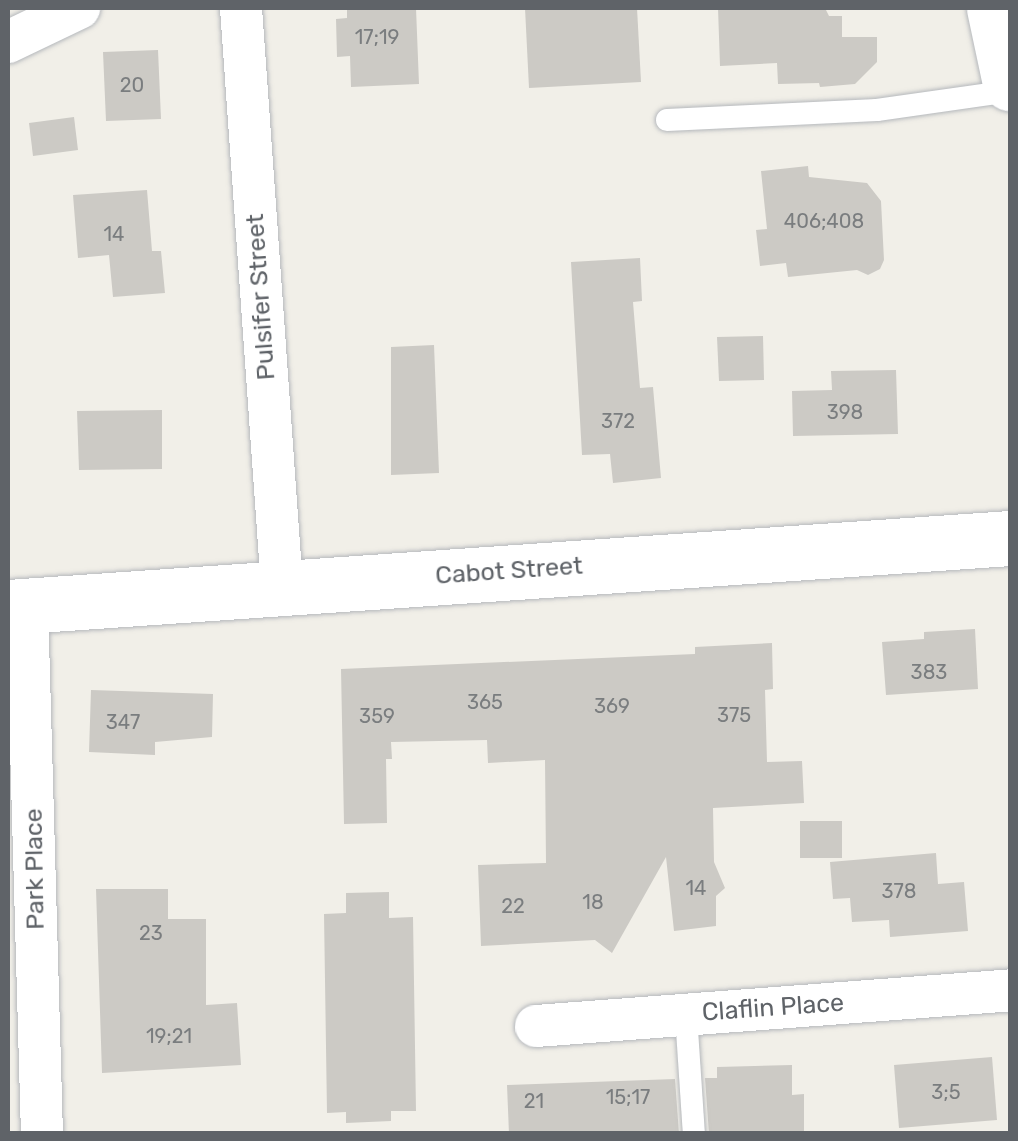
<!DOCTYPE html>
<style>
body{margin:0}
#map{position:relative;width:1018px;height:1141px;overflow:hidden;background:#f1efe8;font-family:Rubik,sans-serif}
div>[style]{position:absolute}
.building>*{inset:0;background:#cccac5}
.roads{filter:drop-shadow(0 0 2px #b5b8bc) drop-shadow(0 0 2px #b5b8bc)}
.lane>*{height:22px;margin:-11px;padding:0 11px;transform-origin:11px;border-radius:11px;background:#fff}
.street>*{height:42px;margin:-21px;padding:0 21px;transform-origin:21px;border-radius:21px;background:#fff}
.secondary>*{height:55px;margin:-27.5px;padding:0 27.5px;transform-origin:27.5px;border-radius:27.5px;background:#fff}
span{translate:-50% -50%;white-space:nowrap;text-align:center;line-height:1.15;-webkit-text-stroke:10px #fff;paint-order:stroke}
.number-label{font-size:20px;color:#7a7d7f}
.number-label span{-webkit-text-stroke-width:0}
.street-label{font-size:25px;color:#5f6368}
.frame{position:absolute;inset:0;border:10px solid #5f6368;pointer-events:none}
</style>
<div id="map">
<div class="building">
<i style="clip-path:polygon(347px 8px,416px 8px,419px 84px,351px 87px,350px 56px,337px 57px,336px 19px,347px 18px)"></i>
<i style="clip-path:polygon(525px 8px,637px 8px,641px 82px,529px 88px)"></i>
<i style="clip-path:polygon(718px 8px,825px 8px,829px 16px,842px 16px,842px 37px,877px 37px,877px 62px,855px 84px,820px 87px,819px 83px,778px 84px,777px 63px,720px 66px)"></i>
<i style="clip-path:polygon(158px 50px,161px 119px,106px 121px,103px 52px)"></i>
<i style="clip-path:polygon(74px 117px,78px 150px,33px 156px,29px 123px)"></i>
<i style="clip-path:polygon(808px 166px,809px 177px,867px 183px,881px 201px,884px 260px,880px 269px,868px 275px,857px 270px,788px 277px,786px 263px,760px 266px,756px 230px,767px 229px,761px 171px)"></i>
<i style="clip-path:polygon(147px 190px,152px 251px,161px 251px,165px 293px,113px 297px,109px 255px,78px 258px,73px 195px)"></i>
<i style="clip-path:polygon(640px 258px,642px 301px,633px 302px,640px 388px,653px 387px,661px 478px,613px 483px,610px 454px,582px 455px,571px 262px)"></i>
<i style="clip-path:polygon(763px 336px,764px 380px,719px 381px,717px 337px)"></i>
<i style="clip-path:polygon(434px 345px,439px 473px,391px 475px,391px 347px)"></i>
<i style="clip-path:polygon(896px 370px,898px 434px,793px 436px,792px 391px,832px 390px,831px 371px)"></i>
<i style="clip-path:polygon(162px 410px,162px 469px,79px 470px,77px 411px)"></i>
<i style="clip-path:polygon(975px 629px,978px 689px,886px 695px,882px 642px,924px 639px,924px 632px)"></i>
<i style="clip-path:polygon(772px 643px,773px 689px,765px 690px,767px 762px,802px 761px,804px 803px,713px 808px,714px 862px,725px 888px,716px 896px,716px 926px,674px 931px,666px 857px,612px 953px,595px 940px,481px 946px,478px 865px,546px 863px,545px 760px,488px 763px,487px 740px,391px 742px,392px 759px,386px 759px,387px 823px,344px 824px,341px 669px,695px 654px,695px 647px)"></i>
<i style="clip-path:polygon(91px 690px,213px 694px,212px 737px,155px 742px,155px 755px,89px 752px)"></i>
<i style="clip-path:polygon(800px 821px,842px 821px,842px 858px,800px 858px)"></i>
<i style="clip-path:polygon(936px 853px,938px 884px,964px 882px,968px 931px,890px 937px,889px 920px,852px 922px,850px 898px,833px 899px,830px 862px)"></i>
<i style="clip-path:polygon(96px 889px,168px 889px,168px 919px,206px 919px,206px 1005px,237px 1003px,241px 1065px,102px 1073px)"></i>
<i style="clip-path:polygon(389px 892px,389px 918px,413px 917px,416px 1111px,391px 1111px,391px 1121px,346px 1123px,346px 1112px,327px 1113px,324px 914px,346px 913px,346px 893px)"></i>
<i style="clip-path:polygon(992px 1057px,997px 1120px,899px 1128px,894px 1065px)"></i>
<i style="clip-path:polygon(792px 1065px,792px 1095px,804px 1094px,804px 1134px,709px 1134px,705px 1078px,717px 1078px,717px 1067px)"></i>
<i style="clip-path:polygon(675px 1079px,679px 1134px,509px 1134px,507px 1085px)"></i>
</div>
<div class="roads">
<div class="lane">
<i style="left:667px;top:120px;width:210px;rotate:-2.7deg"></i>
<i style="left:877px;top:110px;width:134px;rotate:-8.1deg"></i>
<i style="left:686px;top:1015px;width:119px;rotate:86.2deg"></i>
</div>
<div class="street">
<i style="left:241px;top:8px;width:580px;rotate:85.95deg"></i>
<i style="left:8px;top:42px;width:79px;rotate:-25.6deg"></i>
<i style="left:27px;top:605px;width:529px;rotate:88.38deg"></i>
<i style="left:536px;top:1026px;width:475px;rotate:-4.3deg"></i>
</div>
<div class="secondary">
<i style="left:994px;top:8px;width:77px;rotate:78deg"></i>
<i style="left:8px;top:607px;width:1004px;rotate:-3.94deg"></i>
</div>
</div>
<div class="number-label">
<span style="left:377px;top:37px">17;19</span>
<span style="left:132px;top:85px">20</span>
<span style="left:824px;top:221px">406;408</span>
<span style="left:114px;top:234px">14</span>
<span style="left:845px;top:412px">398</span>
<span style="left:618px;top:421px">372</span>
<span style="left:929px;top:672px">383</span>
<span style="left:485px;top:702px">365</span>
<span style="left:612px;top:706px">369</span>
<span style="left:734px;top:715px">375</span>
<span style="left:377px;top:716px">359</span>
<span style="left:123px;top:722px">347</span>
<span style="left:696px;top:888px">14</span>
<span style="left:899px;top:891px">378</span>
<span style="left:593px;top:902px">18</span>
<span style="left:513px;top:906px">22</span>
<span style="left:151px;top:933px">23</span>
<span style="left:169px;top:1036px">19;21</span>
<span style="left:946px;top:1092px">3;5</span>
<span style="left:628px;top:1097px">15;17</span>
<span style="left:534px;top:1101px">21</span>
</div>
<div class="street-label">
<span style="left:261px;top:297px;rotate:-94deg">Pulsifer Street</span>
<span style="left:509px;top:571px;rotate:-4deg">Cabot Street</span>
<span style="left:35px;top:869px;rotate:-91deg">Park Place</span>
<span style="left:773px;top:1008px;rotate:-4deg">Claflin Place</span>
</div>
<div class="frame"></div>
</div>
